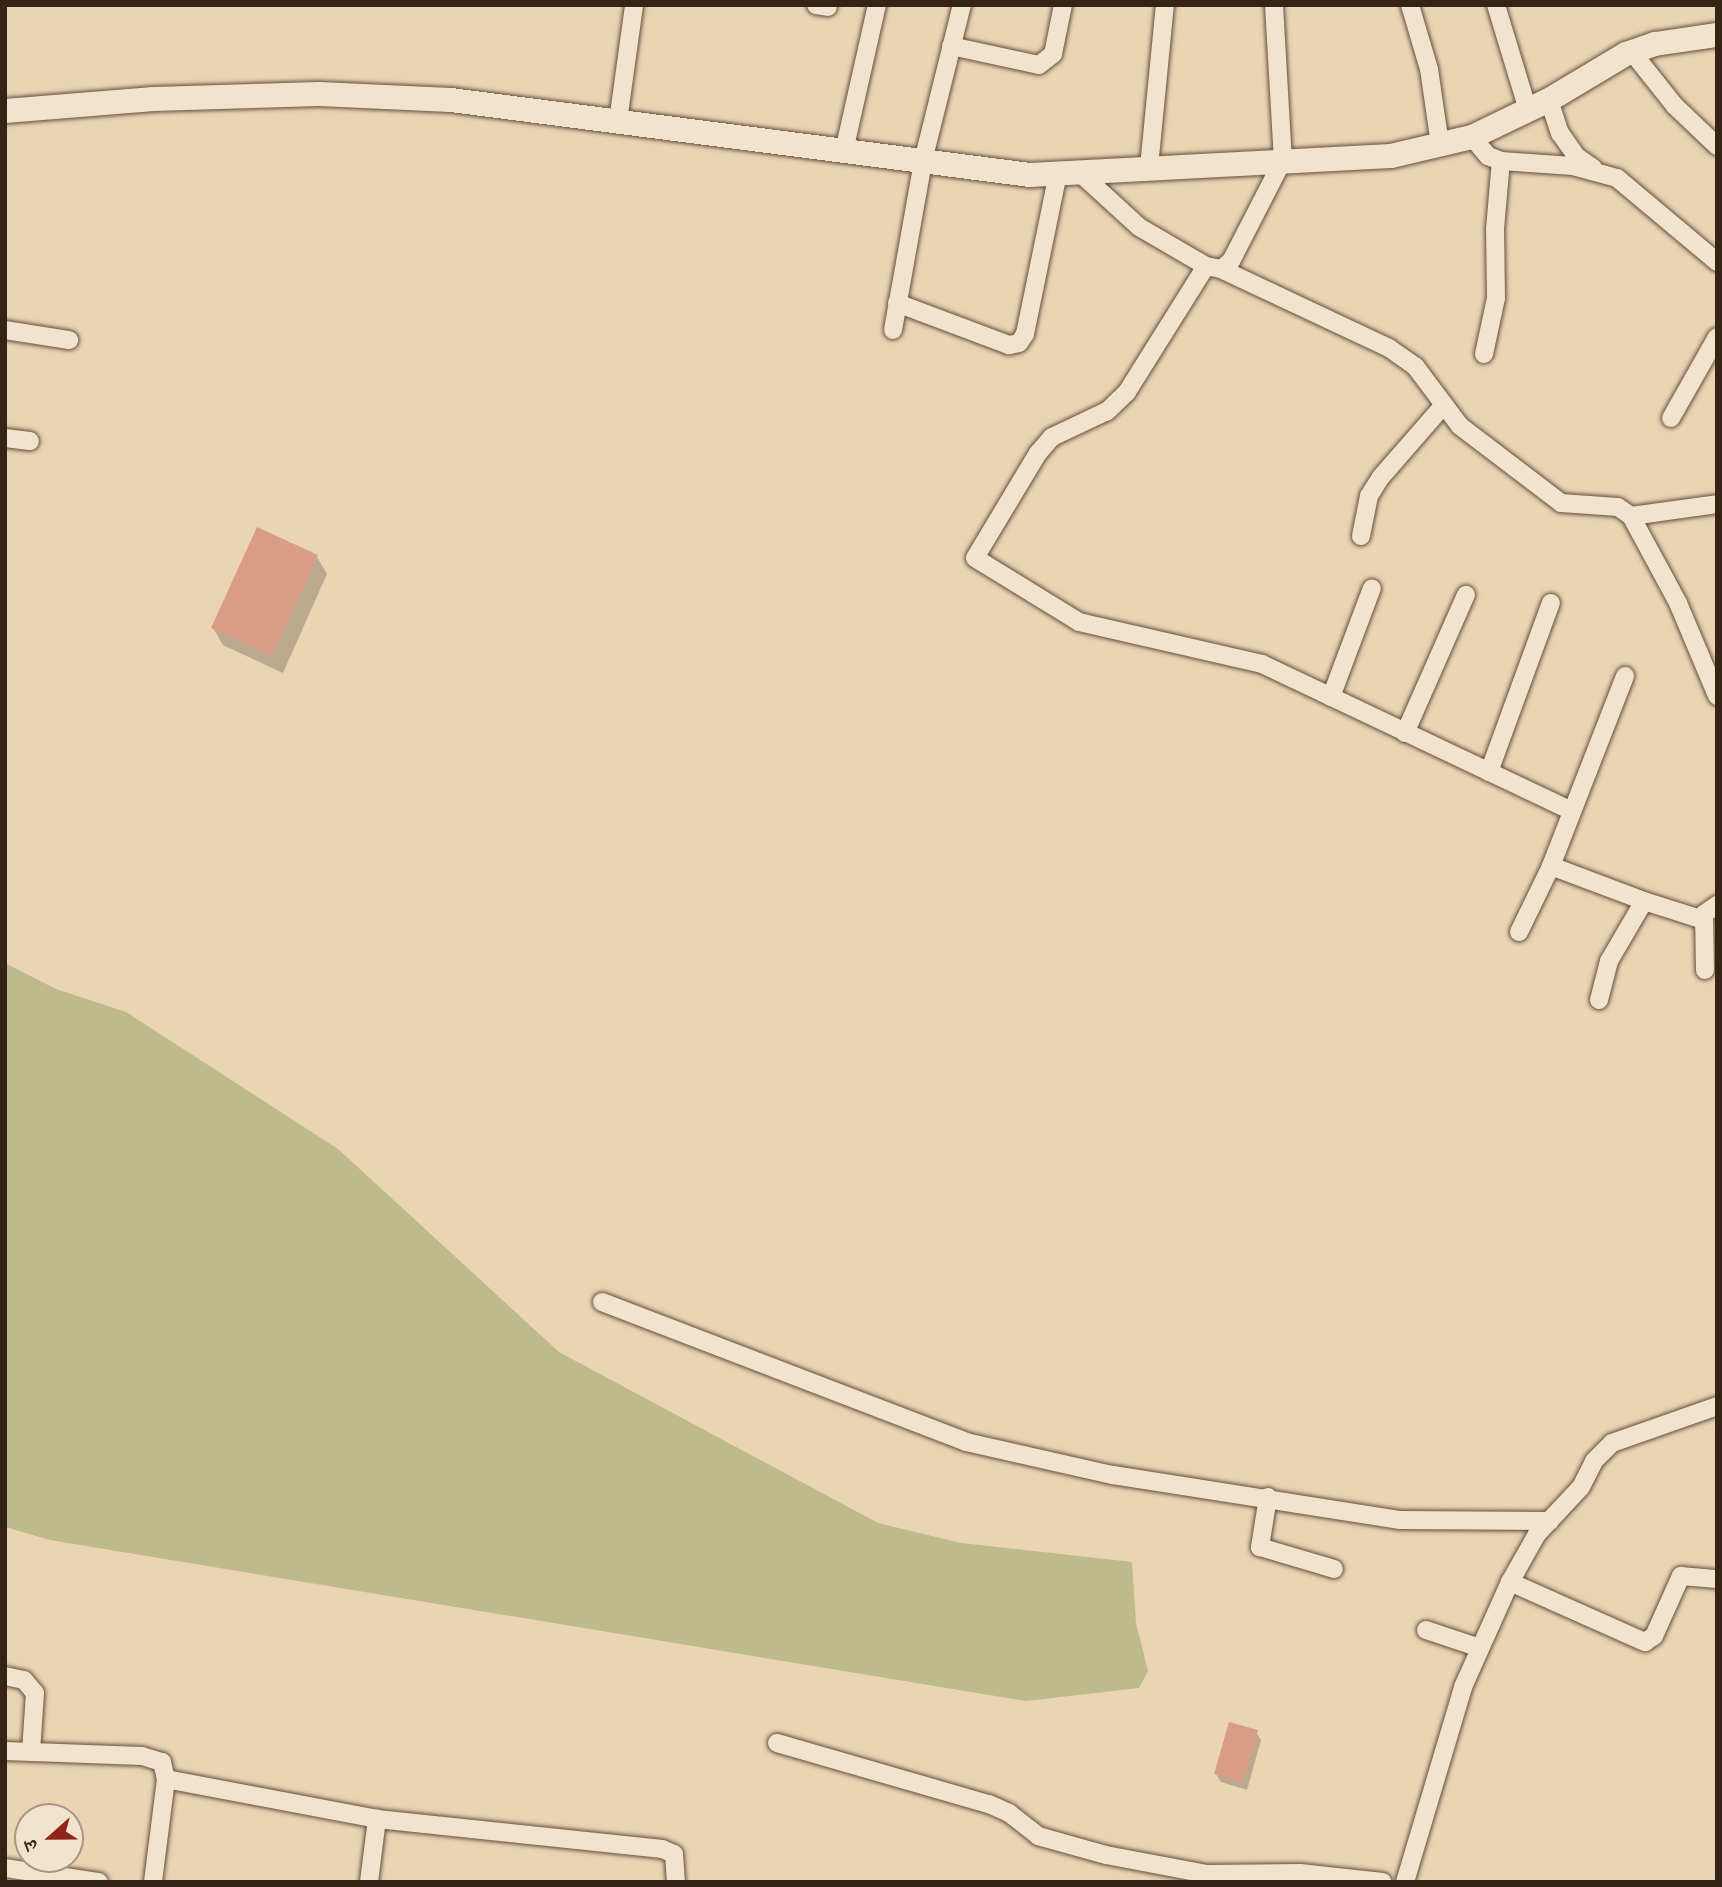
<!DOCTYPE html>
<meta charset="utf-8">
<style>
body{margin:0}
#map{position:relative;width:1722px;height:1887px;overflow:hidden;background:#ead4b3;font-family:"EB Garamond","Noto Serif Devanagari",serif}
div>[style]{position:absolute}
.green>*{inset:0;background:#bcbb89}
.shadow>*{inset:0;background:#0003}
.building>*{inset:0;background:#d99c84}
.roads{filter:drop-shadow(0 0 2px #624f3c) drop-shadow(0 0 2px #624f3c)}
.street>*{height:18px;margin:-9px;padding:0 9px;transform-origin:9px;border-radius:9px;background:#f1e3ce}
.secondary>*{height:24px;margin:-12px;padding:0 12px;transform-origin:12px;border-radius:12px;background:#f1e3ce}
span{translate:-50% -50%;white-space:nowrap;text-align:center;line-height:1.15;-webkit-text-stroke:7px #f1e3ce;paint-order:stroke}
.frame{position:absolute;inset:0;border:7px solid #352315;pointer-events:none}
.north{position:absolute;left:14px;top:1803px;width:70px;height:70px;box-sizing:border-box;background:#f1e3ce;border:2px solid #a69684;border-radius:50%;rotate:249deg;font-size:19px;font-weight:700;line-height:28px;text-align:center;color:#352315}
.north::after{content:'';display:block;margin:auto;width:24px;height:32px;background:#8f2418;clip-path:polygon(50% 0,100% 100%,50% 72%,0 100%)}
</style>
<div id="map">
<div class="green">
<i style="clip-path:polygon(5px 963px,56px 989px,126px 1012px,338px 1149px,559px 1352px,878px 1523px,961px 1543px,1132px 1562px,1136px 1623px,1148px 1671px,1139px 1688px,1026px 1701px,50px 1540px,5px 1527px)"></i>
</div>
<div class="shadow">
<i style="clip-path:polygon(317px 557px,327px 574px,283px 673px,223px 645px,213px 628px)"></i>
<i style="clip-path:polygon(1256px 1732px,1261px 1740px,1247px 1790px,1221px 1782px,1216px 1774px)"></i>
</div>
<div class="building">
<i style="clip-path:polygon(257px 527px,318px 555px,272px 656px,211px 628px)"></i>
<i style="clip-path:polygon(1229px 1722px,1258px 1730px,1243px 1782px,1214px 1774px)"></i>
</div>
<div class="roads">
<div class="street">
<i style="left:816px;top:5px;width:12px;rotate:9deg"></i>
<i style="left:1274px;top:5px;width:155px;rotate:86.7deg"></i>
<i style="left:1283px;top:160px;width:114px;rotate:117.2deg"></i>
<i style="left:1231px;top:261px;width:13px;rotate:141deg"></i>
<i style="left:1221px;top:269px;width:15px;rotate:-169deg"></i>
<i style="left:1206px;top:266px;width:149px;rotate:122.1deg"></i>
<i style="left:1127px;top:392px;width:28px;rotate:136deg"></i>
<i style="left:1107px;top:411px;width:61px;rotate:154.7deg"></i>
<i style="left:1052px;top:437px;width:21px;rotate:131deg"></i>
<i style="left:1038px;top:453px;width:122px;rotate:121deg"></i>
<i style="left:975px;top:558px;width:122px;rotate:31.6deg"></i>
<i style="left:1079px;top:622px;width:188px;rotate:12.9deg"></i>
<i style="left:1262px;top:664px;width:343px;rotate:25.4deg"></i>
<i style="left:1410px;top:5px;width:67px;rotate:73.5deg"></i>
<i style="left:1429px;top:69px;width:76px;rotate:81.7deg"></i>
<i style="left:1496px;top:5px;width:110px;rotate:73.1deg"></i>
<i style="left:951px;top:46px;width:90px;rotate:12.2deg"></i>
<i style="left:1039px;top:65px;width:18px;rotate:-38deg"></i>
<i style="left:1053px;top:54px;width:50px;rotate:-78.5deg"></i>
<i style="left:1632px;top:52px;width:69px;rotate:51.5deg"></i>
<i style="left:1675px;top:106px;width:58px;rotate:43.6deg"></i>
<i style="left:1549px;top:100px;width:35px;rotate:72deg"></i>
<i style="left:1560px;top:133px;width:28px;rotate:55deg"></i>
<i style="left:1576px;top:156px;width:21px;rotate:35deg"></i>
<i style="left:618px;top:121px;width:117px;rotate:-82.1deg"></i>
<i style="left:1472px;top:137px;width:25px;rotate:50deg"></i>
<i style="left:1488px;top:156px;width:14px;rotate:21deg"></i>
<i style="left:1501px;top:161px;width:72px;rotate:4deg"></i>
<i style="left:1573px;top:166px;width:46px;rotate:15.3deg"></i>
<i style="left:1617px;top:178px;width:131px;rotate:40deg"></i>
<i style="left:844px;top:151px;width:150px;rotate:-77.3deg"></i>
<i style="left:1149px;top:167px;width:163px;rotate:-84.4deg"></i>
<i style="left:1079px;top:172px;width:81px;rotate:42.5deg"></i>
<i style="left:1139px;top:227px;width:78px;rotate:30.2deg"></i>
<i style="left:1221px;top:269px;width:186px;rotate:25.2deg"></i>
<i style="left:1389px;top:348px;width:32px;rotate:35deg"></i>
<i style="left:1415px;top:366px;width:75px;rotate:53.1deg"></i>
<i style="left:1460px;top:426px;width:127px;rotate:37.3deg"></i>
<i style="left:1561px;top:503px;width:57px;rotate:4deg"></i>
<i style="left:1618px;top:507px;width:16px;rotate:35deg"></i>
<i style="left:1631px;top:516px;width:99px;rotate:61.6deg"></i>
<i style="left:1678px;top:603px;width:101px;rotate:67.2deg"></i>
<i style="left:897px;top:303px;width:120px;rotate:20.6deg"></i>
<i style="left:1009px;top:345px;width:10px;rotate:-11deg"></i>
<i style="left:1019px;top:343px;width:11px;rotate:-56deg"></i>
<i style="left:1025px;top:334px;width:164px;rotate:-78.4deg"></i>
<i style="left:5px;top:330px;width:65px;rotate:8.9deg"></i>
<i style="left:893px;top:330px;width:172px;rotate:-79.9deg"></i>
<i style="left:923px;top:161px;width:161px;rotate:-76deg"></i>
<i style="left:1484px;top:354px;width:57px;rotate:-77.9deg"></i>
<i style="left:1496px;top:298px;width:69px;rotate:-90.8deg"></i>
<i style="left:1495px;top:229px;width:68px;rotate:-85deg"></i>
<i style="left:1671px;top:418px;width:93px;rotate:-60.4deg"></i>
<i style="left:5px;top:438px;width:25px;rotate:7deg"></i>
<i style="left:1631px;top:516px;width:87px;rotate:-7.9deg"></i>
<i style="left:1361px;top:536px;width:41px;rotate:-78.7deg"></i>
<i style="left:1369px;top:496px;width:22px;rotate:-58deg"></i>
<i style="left:1381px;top:477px;width:93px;rotate:-48.9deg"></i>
<i style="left:1331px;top:697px;width:116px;rotate:-69.4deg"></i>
<i style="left:1405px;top:733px;width:151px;rotate:-66.2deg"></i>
<i style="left:1489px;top:772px;width:180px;rotate:-69.9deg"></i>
<i style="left:1551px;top:866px;width:204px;rotate:-68.7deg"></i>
<i style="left:1519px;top:932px;width:73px;rotate:-64.1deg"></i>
<i style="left:1551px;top:866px;width:99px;rotate:20.6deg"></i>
<i style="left:1705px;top:970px;width:56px;rotate:-91deg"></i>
<i style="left:1704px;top:914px;width:16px;rotate:-35deg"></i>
<i style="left:1599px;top:1000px;width:40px;rotate:-75.6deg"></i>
<i style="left:1609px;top:961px;width:69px;rotate:-59.7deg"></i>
<i style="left:1644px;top:901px;width:63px;rotate:17.6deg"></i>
<i style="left:602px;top:1302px;width:390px;rotate:21deg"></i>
<i style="left:966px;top:1442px;width:151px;rotate:12.7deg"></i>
<i style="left:1113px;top:1475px;width:291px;rotate:8.9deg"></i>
<i style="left:1400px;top:1520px;width:150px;rotate:0.4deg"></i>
<i style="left:1268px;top:1497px;width:51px;rotate:99.1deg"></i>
<i style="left:1260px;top:1547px;width:77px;rotate:16.6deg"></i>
<i style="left:1510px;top:1582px;width:148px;rotate:24deg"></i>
<i style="left:1645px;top:1642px;width:11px;rotate:-34deg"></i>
<i style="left:1654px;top:1636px;width:66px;rotate:-65.8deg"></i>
<i style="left:1681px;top:1576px;width:36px;rotate:5deg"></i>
<i style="left:1426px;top:1630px;width:57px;rotate:18.4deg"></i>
<i style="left:5px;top:1676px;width:19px;rotate:12deg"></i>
<i style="left:24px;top:1680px;width:17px;rotate:50deg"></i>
<i style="left:35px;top:1693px;width:59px;rotate:93.9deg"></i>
<i style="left:777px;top:1743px;width:221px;rotate:16.1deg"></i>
<i style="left:989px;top:1804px;width:22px;rotate:24deg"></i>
<i style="left:1009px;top:1813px;width:37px;rotate:38deg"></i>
<i style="left:1038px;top:1836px;width:71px;rotate:15.6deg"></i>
<i style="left:1106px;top:1855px;width:103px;rotate:10.7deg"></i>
<i style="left:1207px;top:1874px;width:93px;rotate:-0.6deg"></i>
<i style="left:1300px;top:1873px;width:83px;rotate:6.2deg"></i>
<i style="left:5px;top:1751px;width:137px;rotate:2.1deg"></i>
<i style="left:142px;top:1756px;width:21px;rotate:17deg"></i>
<i style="left:162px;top:1762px;width:17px;rotate:77deg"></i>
<i style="left:166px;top:1779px;width:104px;rotate:97.2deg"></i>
<i style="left:166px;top:1779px;width:215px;rotate:10.7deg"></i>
<i style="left:5px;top:1868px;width:95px;rotate:8.5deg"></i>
<i style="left:369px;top:1882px;width:64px;rotate:-82.8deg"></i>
<i style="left:377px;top:1819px;width:287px;rotate:6deg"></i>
<i style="left:662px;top:1849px;width:13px;rotate:23deg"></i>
<i style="left:674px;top:1854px;width:28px;rotate:86deg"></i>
<i style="left:1405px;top:1882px;width:203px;rotate:-73.4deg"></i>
<i style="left:1463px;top:1687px;width:115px;rotate:-65.9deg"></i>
<i style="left:1510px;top:1582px;width:55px;rotate:-60.6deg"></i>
<i style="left:1537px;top:1534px;width:64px;rotate:-46.9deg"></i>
<i style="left:1581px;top:1487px;width:29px;rotate:-63deg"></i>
<i style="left:1594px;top:1461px;width:25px;rotate:-45deg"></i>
<i style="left:1612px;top:1443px;width:111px;rotate:-19.4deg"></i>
</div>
<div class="secondary">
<i style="left:5px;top:111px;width:149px;rotate:-4.6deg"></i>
<i style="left:154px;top:99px;width:165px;rotate:-1.7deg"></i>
<i style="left:319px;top:94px;width:132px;rotate:2.6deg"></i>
<i style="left:451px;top:100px;width:584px;rotate:7.38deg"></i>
<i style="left:1030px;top:175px;width:361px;rotate:-3deg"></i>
<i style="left:1391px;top:156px;width:83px;rotate:-13.2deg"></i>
<i style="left:1472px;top:137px;width:85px;rotate:-25.7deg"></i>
<i style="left:1549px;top:100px;width:90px;rotate:-30.9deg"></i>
<i style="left:1626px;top:54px;width:31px;rotate:-19deg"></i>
<i style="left:1655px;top:44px;width:63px;rotate:-8.3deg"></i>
</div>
</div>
<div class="frame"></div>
<div class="north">उ</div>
</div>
